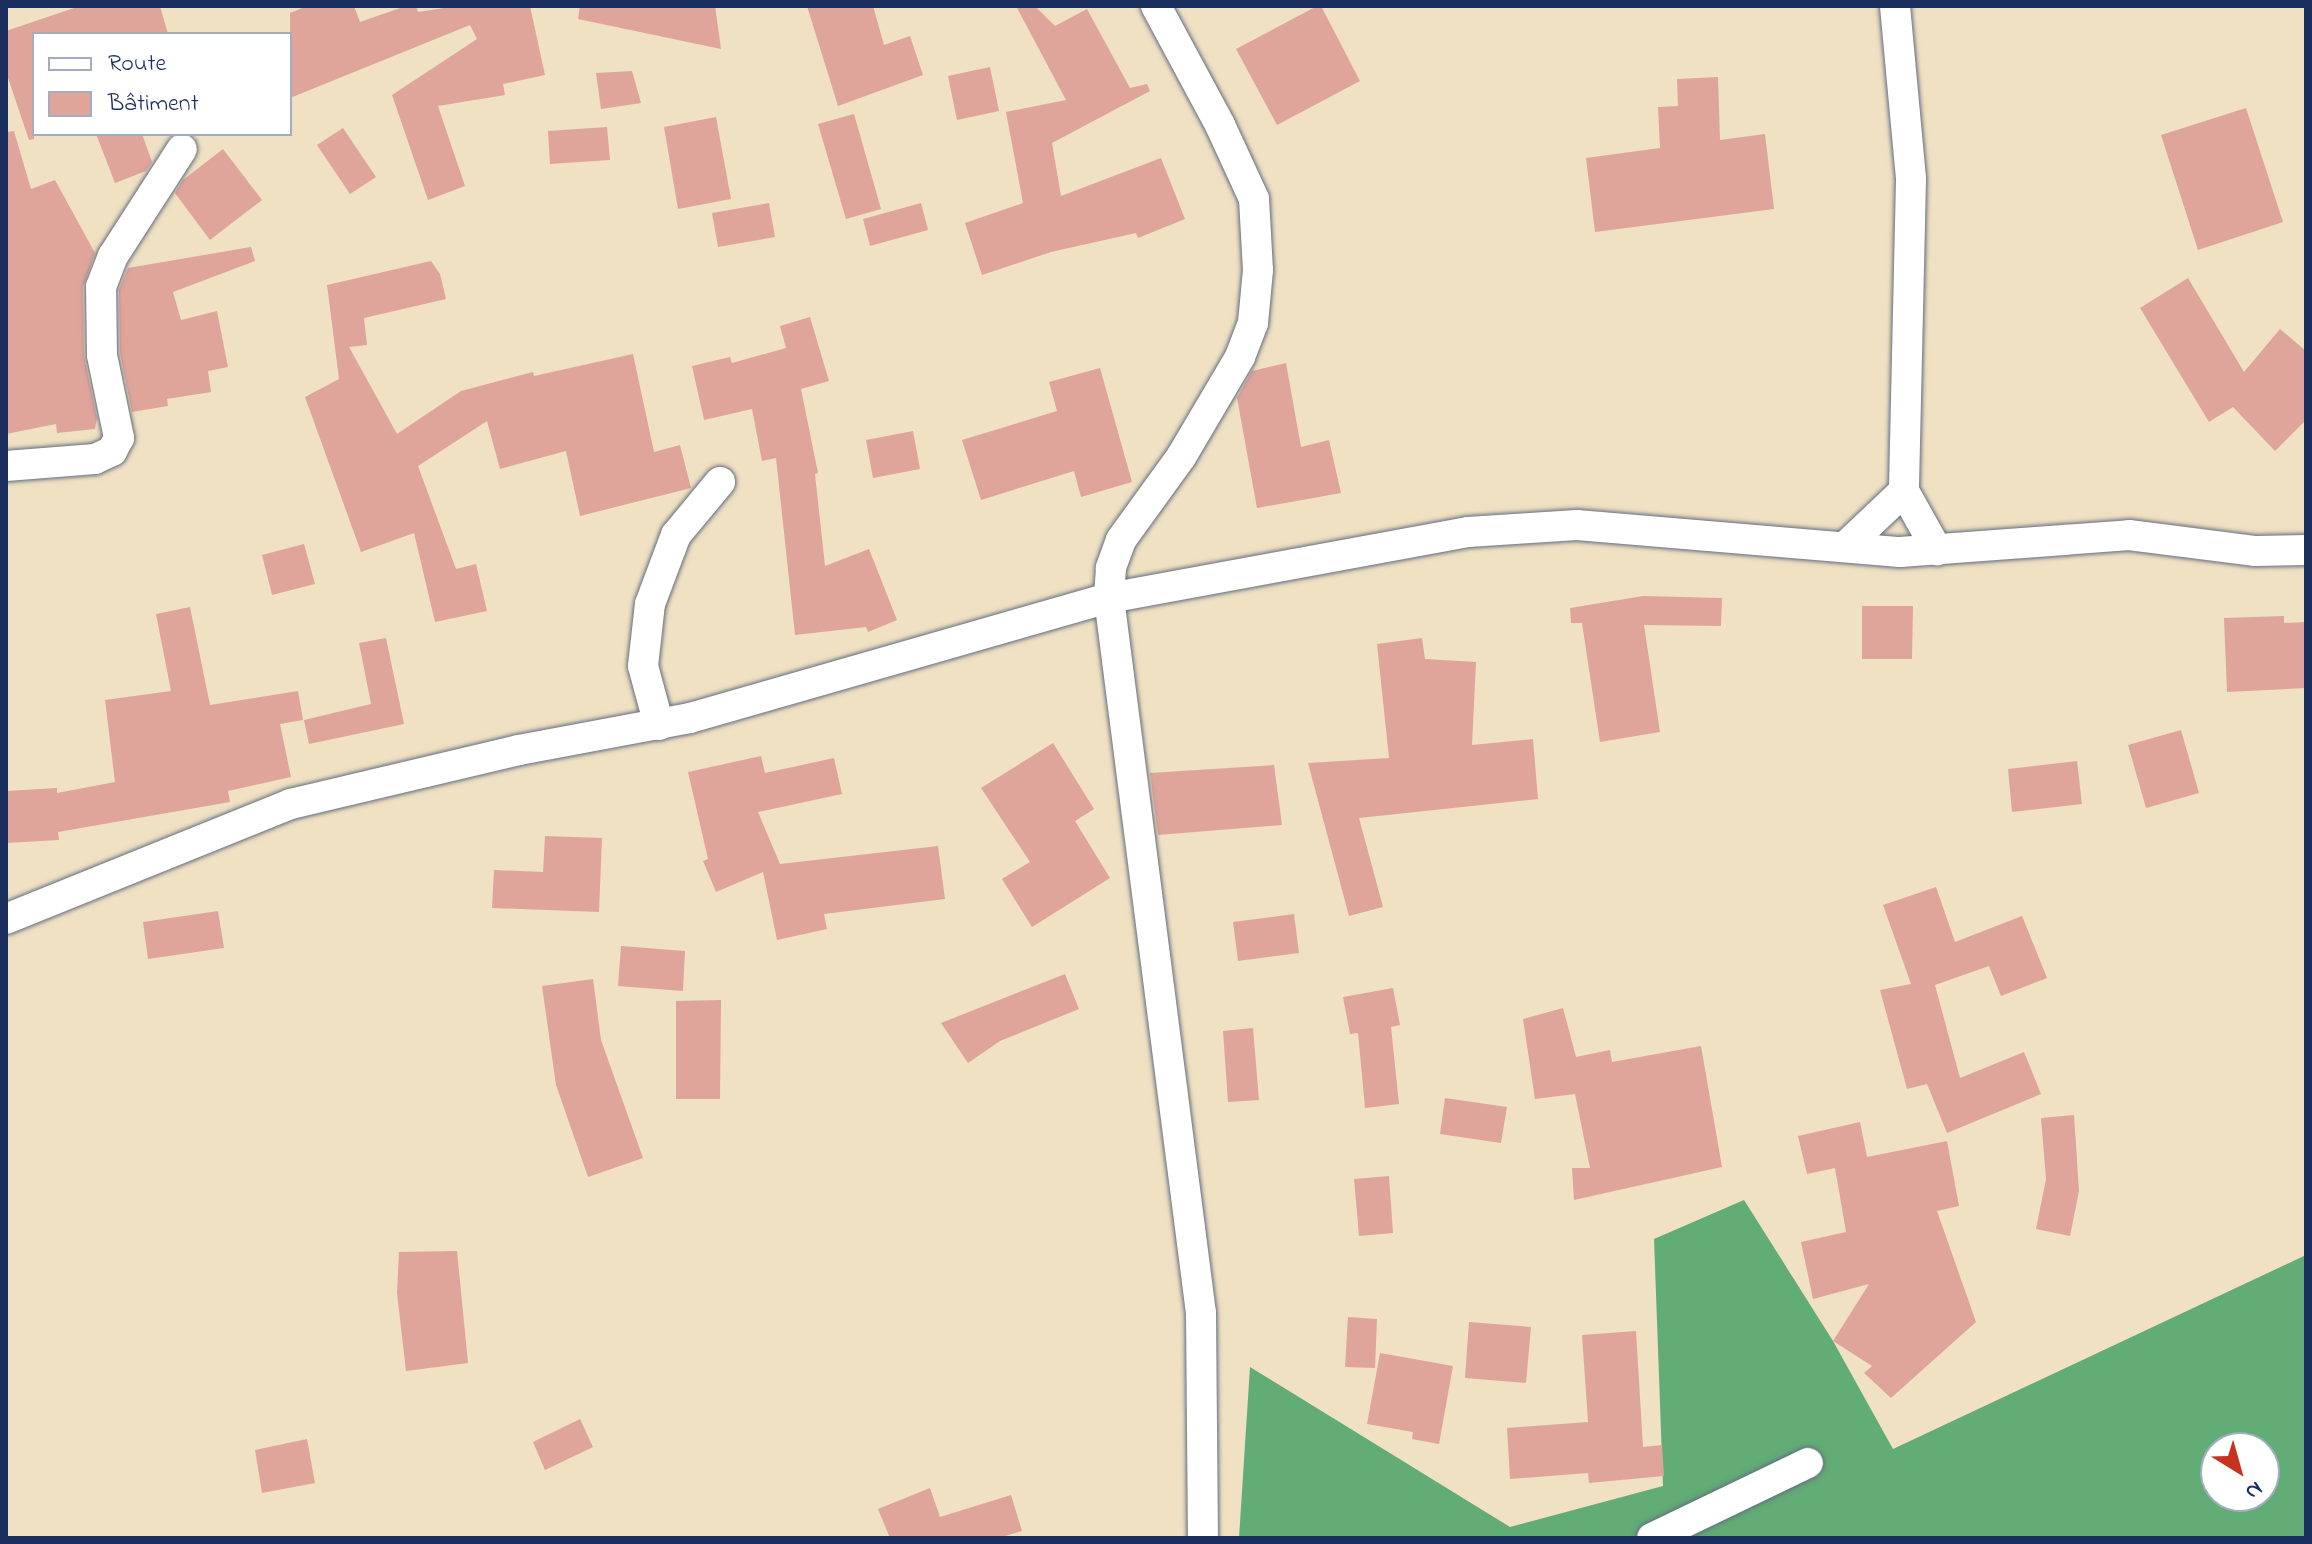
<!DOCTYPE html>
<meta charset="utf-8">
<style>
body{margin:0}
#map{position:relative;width:2312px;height:1544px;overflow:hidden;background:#efe1c2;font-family:"Indie Flower",sans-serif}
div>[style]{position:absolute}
.forest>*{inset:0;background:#62ac75}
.building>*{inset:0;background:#dfa59b}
.roads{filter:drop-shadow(0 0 2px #656d81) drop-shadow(0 0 2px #656d81)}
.street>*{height:30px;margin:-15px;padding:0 15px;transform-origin:15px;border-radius:15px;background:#fff}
span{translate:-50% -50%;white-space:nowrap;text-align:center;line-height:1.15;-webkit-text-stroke:6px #fff;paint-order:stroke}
.frame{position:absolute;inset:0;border:8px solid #1b2f5e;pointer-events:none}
.legend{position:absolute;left:32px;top:32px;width:260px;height:104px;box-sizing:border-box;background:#fff;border:2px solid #a4acbf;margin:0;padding:10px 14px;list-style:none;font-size:24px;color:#1b2f5e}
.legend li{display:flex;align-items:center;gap:16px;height:40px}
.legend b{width:40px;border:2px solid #a4acbf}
.north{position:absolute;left:2200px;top:1432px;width:80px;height:80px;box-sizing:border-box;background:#fff;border:2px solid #a4acbf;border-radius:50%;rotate:143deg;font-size:22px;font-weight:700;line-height:32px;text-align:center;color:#1b2f5e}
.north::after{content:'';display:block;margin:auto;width:28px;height:36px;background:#c8321e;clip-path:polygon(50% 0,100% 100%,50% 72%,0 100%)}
</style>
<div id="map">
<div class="forest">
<i style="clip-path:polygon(evenodd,1744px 1200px,1833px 1341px,1893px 1449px,2306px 1255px,2306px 1538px,1239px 1538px,1250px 1367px,1510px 1527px,1663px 1486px,1654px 1239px,1744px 1200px,2216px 1448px,2264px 1448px,2264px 1496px,2216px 1496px,2216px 1448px)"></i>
</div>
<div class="building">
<i style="clip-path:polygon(80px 6px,160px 6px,168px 34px,34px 34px,34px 139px,29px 140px,6px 72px,6px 31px)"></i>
<i style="clip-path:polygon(307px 6px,354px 6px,360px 22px,406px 6px,416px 6px,418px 12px,457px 6px,530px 6px,545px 75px,503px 84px,505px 95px,438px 106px,465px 186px,428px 200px,392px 95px,477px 39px,470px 25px,290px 98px,290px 13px)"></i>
<i style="clip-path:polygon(580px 6px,715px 6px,721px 49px,578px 19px)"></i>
<i style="clip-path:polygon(807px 6px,873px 6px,884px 45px,910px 36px,923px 75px,838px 106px)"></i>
<i style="clip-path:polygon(1016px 6px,1035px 6px,1055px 26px,1087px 9px,1130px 88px,1147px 84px,1150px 91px,1052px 143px,1061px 196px,1161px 158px,1185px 219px,1138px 238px,1136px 233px,1051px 252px,982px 275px,965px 223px,1023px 203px,1006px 112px,1066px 100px)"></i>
<i style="clip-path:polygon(1317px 6px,1321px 6px,1360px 81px,1277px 125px,1236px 49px)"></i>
<i style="clip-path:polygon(990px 67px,999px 111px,957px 120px,948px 76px)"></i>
<i style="clip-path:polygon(632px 71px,641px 103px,601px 109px,596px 73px)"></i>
<i style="clip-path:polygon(1718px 77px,1720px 140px,1765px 134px,1774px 209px,1595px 232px,1586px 158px,1660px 148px,1658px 107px,1678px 106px,1677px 79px)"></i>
<i style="clip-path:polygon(2246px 108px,2283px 222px,2198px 250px,2161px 135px)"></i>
<i style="clip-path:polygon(854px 114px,881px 209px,846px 219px,818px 124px)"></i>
<i style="clip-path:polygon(716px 117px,731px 199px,678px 209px,664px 127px)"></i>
<i style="clip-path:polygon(607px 127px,610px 160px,550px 164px,548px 131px)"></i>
<i style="clip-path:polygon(343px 128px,376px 177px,350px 194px,317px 145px)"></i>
<i style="clip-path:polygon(14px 131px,31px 189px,55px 180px,95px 253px,83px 287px,84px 356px,97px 418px,95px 429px,57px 433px,56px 424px,6px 434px,6px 132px)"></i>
<i style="clip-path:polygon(96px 134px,142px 134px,152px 162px,146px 171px,115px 183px)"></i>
<i style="clip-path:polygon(223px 149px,262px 200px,210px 240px,175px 193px,183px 180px)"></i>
<i style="clip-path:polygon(769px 203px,775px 237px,718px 247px,712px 213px)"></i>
<i style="clip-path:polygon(921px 203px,928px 230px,870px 246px,863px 219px)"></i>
<i style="clip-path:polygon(251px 247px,255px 261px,173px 292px,181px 320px,217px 311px,228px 367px,208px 371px,211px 392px,167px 399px,168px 406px,132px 412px,120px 353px,119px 290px,128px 268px)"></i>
<i style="clip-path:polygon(431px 261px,440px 274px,446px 299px,364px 318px,367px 345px,349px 347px,397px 434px,461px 391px,533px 372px,534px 376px,633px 354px,654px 452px,680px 445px,691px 488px,580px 516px,566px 451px,500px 469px,487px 421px,418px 466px,456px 569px,476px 564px,487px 611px,435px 622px,414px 533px,361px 552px,305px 397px,339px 379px,327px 285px)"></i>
<i style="clip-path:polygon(2188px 278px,2244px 372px,2280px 329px,2306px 351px,2306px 420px,2275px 451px,2233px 407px,2209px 422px,2140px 308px)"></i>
<i style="clip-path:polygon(810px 317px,829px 381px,801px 389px,818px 473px,815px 474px,825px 566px,869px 549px,897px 620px,868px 632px,866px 627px,795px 635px,776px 458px,762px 461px,752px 409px,704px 420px,692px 366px,730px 357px,732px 363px,786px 348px,780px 326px)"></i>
<i style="clip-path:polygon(1286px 363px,1301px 447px,1329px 440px,1341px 493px,1257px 508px,1237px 398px,1252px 371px)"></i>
<i style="clip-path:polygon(1100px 368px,1132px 482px,1081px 497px,1074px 471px,981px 500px,962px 440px,1057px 411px,1049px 382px)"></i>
<i style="clip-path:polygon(913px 431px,920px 469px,873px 478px,866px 440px)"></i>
<i style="clip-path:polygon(304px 544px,315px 584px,272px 595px,262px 555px)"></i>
<i style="clip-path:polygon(1643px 596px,1722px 598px,1721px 626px,1644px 625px,1660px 732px,1600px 742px,1582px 623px,1571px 623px,1570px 608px)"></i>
<i style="clip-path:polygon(1862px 606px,1913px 606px,1912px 659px,1862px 659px)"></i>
<i style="clip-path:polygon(190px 607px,210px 705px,298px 691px,303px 720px,280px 724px,291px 777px,228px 791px,230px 802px,58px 832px,59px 840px,6px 843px,6px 791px,57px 788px,57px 793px,115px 782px,105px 700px,171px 691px,156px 614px)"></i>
<i style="clip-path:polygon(2284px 616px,2284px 623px,2306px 622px,2306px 688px,2227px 692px,2224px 618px)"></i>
<i style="clip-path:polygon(386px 638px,404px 724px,309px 744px,304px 720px,371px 704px,359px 643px)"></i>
<i style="clip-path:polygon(1422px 638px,1425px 659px,1476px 662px,1472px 745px,1533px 739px,1538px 799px,1359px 818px,1383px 907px,1349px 916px,1308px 763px,1389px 758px,1377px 644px)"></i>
<i style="clip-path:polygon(2181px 730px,2199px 793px,2146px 808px,2128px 745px)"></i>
<i style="clip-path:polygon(1053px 743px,1094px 809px,1075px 821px,1110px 878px,1032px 927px,1002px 879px,1030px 862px,981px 788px)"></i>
<i style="clip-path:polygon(761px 756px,765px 773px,834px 758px,842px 794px,758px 812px,780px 864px,938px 846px,945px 899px,824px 914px,827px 929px,777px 940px,763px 872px,716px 892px,703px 861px,708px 859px,688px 772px)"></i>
<i style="clip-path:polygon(2077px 761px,2082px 804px,2012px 812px,2008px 769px)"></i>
<i style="clip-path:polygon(1274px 765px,1282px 825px,1158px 835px,1150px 773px)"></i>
<i style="clip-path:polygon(545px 836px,602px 838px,599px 912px,492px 908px,494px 870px,543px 872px)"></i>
<i style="clip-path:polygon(1936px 887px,1955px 942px,2022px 916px,2047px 978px,2001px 996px,1989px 966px,1935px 985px,1960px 1078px,2024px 1052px,2041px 1094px,1947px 1133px,1927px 1084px,1907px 1089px,1880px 990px,1911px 984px,1883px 905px)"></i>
<i style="clip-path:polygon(218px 911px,224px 948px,148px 959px,143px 922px)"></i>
<i style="clip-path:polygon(1294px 914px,1299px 953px,1238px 961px,1233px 922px)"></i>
<i style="clip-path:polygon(621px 946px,685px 951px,683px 991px,618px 986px)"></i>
<i style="clip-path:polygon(1065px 974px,1079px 1009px,1000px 1041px,968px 1063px,941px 1023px)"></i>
<i style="clip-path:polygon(593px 979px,601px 1040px,643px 1158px,588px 1177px,556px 1085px,542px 986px)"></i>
<i style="clip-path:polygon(1393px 988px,1400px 1025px,1391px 1027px,1399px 1104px,1365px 1108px,1358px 1033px,1350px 1034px,1343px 997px)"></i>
<i style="clip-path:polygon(721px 1000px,720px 1099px,676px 1099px,676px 1001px)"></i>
<i style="clip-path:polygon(1563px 1008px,1576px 1057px,1610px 1050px,1612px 1062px,1701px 1046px,1722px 1167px,1574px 1200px,1572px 1168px,1590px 1168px,1575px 1094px,1535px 1099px,1523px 1019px)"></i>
<i style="clip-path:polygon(1253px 1028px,1259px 1100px,1228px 1102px,1223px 1031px)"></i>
<i style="clip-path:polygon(1445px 1098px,1507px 1107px,1501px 1143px,1440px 1134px)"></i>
<i style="clip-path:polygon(2074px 1115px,2079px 1191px,2070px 1236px,2036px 1229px,2046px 1179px,2041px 1118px)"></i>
<i style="clip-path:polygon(1860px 1122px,1867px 1157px,1947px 1141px,1959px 1206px,1937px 1211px,1976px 1322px,1891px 1398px,1864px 1373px,1872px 1366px,1833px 1341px,1869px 1284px,1813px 1299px,1801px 1242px,1846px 1232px,1835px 1168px,1807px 1174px,1798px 1136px)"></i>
<i style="clip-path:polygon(1389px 1176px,1393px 1233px,1359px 1236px,1354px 1179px)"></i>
<i style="clip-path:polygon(457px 1251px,468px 1363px,406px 1371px,397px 1293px,399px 1252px)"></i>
<i style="clip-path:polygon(1348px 1317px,1377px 1319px,1375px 1368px,1345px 1367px)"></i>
<i style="clip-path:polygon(1469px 1322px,1531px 1327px,1526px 1383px,1465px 1378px)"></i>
<i style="clip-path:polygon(1636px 1331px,1643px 1447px,1662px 1445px,1664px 1476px,1589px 1483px,1588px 1473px,1510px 1479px,1507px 1428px,1588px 1422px,1582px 1335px)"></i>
<i style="clip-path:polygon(1380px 1353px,1453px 1366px,1439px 1444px,1412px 1439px,1413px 1432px,1367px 1424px)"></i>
<i style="clip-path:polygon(580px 1419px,593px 1447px,545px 1470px,533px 1442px)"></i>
<i style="clip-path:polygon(307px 1439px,315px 1483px,262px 1493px,255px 1450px)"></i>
<i style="clip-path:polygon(930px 1488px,940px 1517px,1011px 1495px,1022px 1531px,998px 1538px,890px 1538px,878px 1509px)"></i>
</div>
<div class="roads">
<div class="street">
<i style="left:1156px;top:6px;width:135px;rotate:61.7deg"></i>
<i style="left:1220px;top:125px;width:81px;rotate:65.3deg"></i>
<i style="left:1254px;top:199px;width:71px;rotate:86.8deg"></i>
<i style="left:1258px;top:270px;width:53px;rotate:95.4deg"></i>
<i style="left:1253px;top:323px;width:36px;rotate:111deg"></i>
<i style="left:1240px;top:357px;width:116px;rotate:120.5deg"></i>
<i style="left:1181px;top:457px;width:102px;rotate:125.9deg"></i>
<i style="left:1121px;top:540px;width:30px;rotate:110deg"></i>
<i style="left:1111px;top:568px;width:30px;rotate:94deg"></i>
<i style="left:1109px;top:598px;width:721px;rotate:82.67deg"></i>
<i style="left:1201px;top:1313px;width:225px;rotate:89.5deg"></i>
<i style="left:1895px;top:6px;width:174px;rotate:84.7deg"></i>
<i style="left:1911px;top:179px;width:312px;rotate:91.3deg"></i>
<i style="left:1904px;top:491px;width:68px;rotate:60.8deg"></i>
<i style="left:6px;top:466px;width:89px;rotate:-4.5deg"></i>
<i style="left:95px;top:459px;width:19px;rotate:-25deg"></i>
<i style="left:112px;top:451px;width:15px;rotate:-62deg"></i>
<i style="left:119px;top:438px;width:85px;rotate:-101.6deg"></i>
<i style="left:102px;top:355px;width:68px;rotate:-90.8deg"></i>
<i style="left:101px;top:287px;width:33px;rotate:-69deg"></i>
<i style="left:113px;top:256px;width:127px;rotate:-57.2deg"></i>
<i style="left:1845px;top:547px;width:81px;rotate:-43.5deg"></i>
<i style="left:659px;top:725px;width:61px;rotate:-105.2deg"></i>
<i style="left:643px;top:666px;width:62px;rotate:-83.6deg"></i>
<i style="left:650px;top:604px;width:74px;rotate:-69.4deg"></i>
<i style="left:676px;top:535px;width:69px;rotate:-50.3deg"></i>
<i style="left:6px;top:919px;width:307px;rotate:-22deg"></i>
<i style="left:291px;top:804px;width:234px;rotate:-13.3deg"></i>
<i style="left:519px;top:750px;width:174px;rotate:-10.6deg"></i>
<i style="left:690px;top:718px;width:436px;rotate:-16deg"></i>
<i style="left:1109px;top:598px;width:365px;rotate:-10.4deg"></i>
<i style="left:1468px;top:532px;width:109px;rotate:-3.7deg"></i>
<i style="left:1577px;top:525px;width:324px;rotate:4.8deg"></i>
<i style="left:1900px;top:552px;width:230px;rotate:-4.2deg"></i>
<i style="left:2129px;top:535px;width:128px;rotate:7.2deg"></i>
<i style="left:2256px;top:551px;width:50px;rotate:-1.1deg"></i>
<i style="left:1652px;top:1538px;width:173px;rotate:-25.7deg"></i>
</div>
</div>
<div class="frame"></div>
<ul class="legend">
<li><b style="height:10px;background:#fff"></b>Route</li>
<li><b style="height:22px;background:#dfa59b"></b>Bâtiment</li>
</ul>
<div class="north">N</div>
</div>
